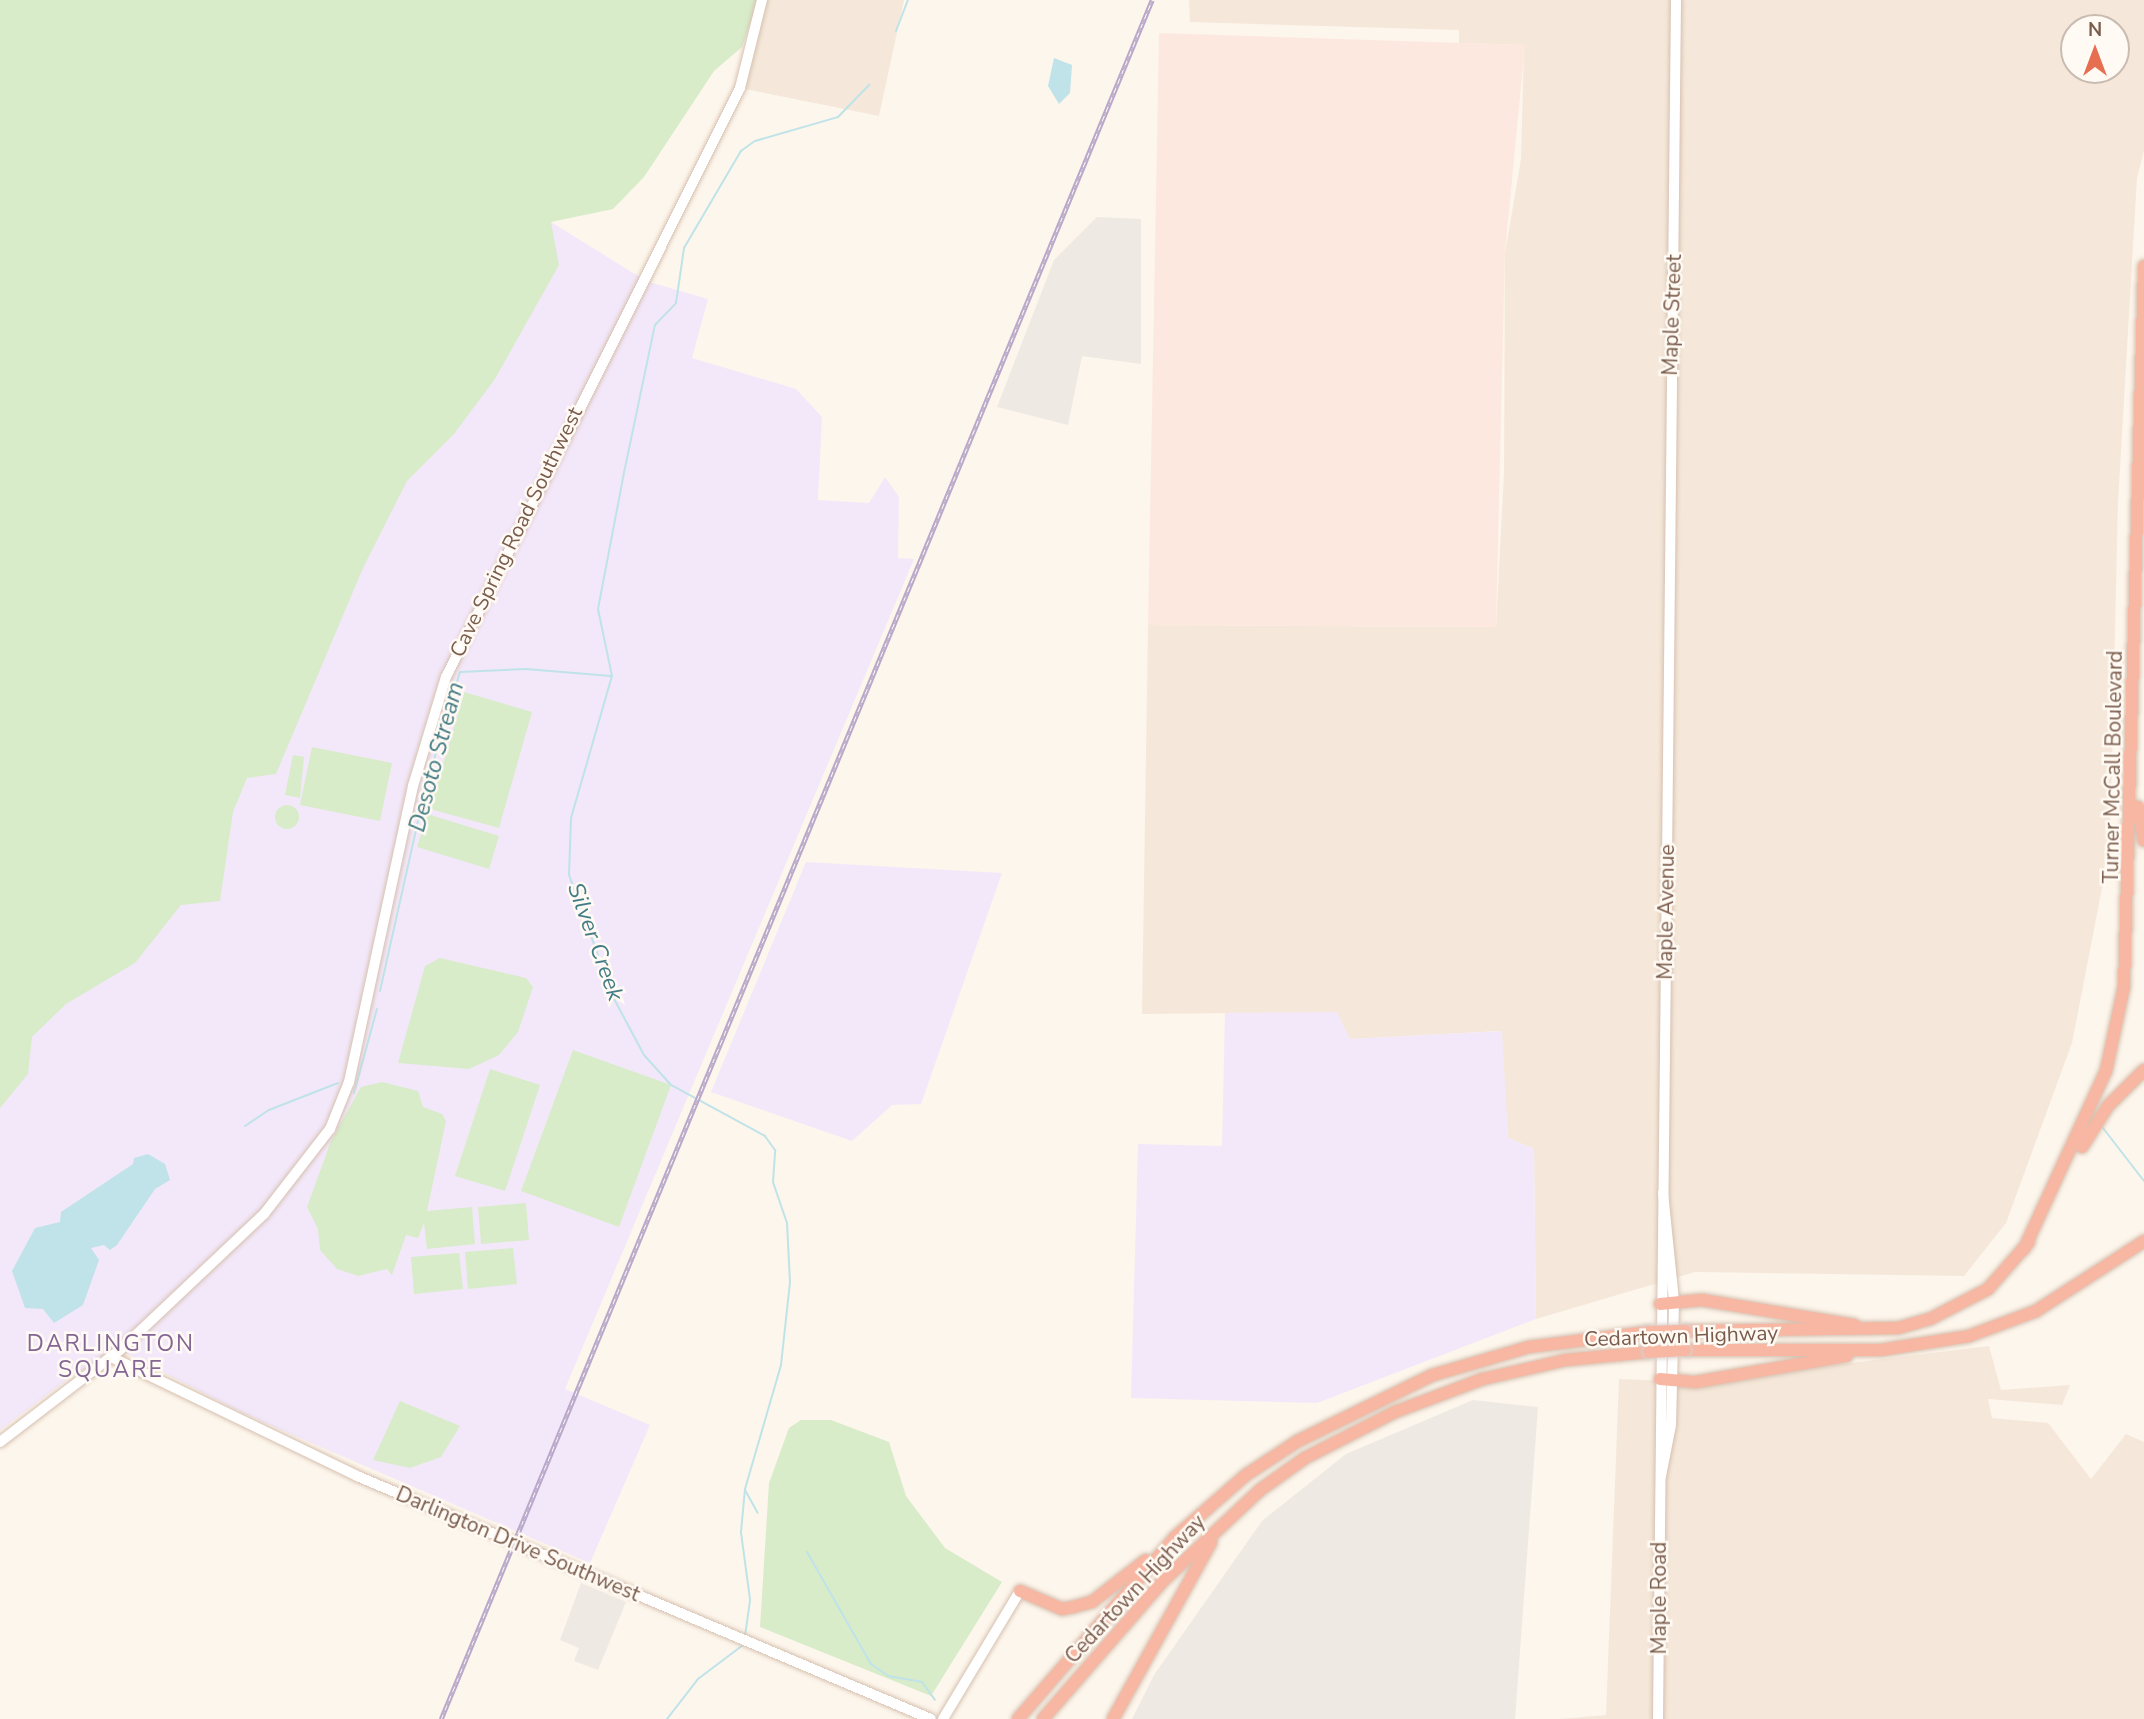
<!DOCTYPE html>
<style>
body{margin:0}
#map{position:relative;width:2144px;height:1719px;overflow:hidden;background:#fdf6ec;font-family:"Nunito Sans",sans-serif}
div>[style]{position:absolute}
.residential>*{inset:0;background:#f5e8da}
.commercial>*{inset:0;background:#fde8e0}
.industrial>*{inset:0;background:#efe9e4}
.education>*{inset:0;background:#f3e8fa}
.green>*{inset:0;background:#d8ecc9}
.round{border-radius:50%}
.water>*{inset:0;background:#bfe3e8}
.stream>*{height:2px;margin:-1px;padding:0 1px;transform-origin:1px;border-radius:1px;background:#bfe3e8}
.roads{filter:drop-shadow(0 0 2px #d6c0b0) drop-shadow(0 0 2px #d6c0b0)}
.secondary>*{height:10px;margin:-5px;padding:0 5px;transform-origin:5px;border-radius:5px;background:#fff}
.highway>*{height:12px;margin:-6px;padding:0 6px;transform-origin:6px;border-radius:6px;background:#f7b7a3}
.rail>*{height:4.5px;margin-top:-2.25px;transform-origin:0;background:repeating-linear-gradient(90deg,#fffaf3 0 5px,#b9a8c9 0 10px);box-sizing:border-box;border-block:2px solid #b9a8c9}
.bridges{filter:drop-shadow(0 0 2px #dad1cd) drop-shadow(0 0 2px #dad1cd)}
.highway-bridge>*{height:12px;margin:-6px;padding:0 6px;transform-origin:6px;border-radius:6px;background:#f7b7a3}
span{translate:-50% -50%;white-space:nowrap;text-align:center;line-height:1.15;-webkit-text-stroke:5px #fffaf3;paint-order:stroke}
.street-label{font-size:21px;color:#7a5c4d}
.water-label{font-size:23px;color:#437c86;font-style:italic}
.neighbourhood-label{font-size:23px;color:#846695;letter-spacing:2px}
.north{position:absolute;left:2060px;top:14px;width:70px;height:70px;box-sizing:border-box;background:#fffaf3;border:2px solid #cabbb1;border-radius:50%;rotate:0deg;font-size:19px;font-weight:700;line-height:28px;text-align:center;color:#7a5c4d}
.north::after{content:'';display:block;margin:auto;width:24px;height:32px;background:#e76f51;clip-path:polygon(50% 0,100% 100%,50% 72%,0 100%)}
</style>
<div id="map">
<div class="residential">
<i style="clip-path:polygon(760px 0,904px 0,879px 116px,740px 88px)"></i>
<i style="clip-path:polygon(evenodd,1189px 0,2144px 0,2144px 151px,2137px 178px,2118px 503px,2110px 847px,2072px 1043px,2006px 1223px,1964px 1276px,1695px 1272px,1536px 1319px,1534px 1149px,1508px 1138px,1501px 1031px,1350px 1039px,1233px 1013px,1142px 1014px,1148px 625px,1496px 627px,1504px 472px,1505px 253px,1521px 159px,1524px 45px,1459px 43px,1459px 30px,1190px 22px,1189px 0,2074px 28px,2116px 28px,2116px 70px,2074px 70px,2074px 28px)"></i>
<i style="clip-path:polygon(1989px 1346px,2001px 1390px,2070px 1385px,2062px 1405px,1988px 1399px,1992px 1418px,2048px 1423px,2091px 1479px,2126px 1434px,2144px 1442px,2144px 1719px,1559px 1719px,1606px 1715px,1619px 1379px,1696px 1382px)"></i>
</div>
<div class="commercial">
<i style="clip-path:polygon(1159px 33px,1525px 45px,1505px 253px,1496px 627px,1148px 625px)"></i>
</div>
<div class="industrial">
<i style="clip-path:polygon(1097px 217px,1141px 219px,1141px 364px,1082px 356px,1068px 425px,997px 407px,1054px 260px)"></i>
<i style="clip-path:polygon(1473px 1400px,1538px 1407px,1515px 1719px,1132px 1719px,1154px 1675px,1262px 1521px,1346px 1454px)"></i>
<i style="clip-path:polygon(581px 1583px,626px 1602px,598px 1670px,574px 1661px,579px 1648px,560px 1640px)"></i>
</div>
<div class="education">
<i style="clip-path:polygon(0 62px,551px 222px,646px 281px,708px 299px,692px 358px,796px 389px,822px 417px,818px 500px,869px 503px,885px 477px,899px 497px,898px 558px,914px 559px,565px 1389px,650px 1425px,590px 1563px,242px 1413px,120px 1350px,72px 1376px,0 1430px)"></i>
<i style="clip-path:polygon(806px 862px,1002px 873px,921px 1104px,892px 1105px,852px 1141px,711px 1092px)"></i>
<i style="clip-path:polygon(1337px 1012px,1350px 1039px,1502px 1031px,1508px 1138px,1534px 1149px,1536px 1319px,1317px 1403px,1131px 1398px,1138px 1144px,1222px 1146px,1225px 1013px)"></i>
</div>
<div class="green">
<i style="clip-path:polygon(0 0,758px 0,742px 47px,714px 71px,644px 177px,613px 209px,551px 222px,559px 265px,495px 379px,454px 434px,407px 481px,363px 568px,276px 774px,247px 778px,233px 812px,220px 901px,181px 905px,135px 963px,66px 1004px,32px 1037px,28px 1074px,0 1108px)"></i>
<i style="clip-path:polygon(464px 692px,532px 712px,499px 828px,430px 809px)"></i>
<i style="clip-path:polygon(312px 747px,392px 763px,380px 821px,300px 805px)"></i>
<i style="clip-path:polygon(293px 755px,304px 757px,300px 798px,285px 795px)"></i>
<i class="round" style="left:275px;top:805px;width:24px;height:24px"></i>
<i style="clip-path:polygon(427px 814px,499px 836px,489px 869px,417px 847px)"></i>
<i style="clip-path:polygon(440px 958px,526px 978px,533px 987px,518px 1032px,499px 1055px,469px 1069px,398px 1063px,425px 966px)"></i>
<i style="clip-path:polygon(573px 1050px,671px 1085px,619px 1227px,521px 1191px)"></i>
<i style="clip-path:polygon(490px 1069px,540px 1085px,505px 1191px,455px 1176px)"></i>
<i style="clip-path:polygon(382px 1082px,418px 1091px,423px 1107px,442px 1114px,446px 1121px,427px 1211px,472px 1207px,475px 1244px,427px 1249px,424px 1223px,418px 1238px,406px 1235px,392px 1275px,387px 1269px,358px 1276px,337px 1269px,320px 1250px,318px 1229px,307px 1207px,331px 1141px,361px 1087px)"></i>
<i style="clip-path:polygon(526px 1203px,529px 1240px,481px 1244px,478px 1207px)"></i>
<i style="clip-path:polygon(513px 1248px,517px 1284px,468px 1289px,465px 1252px)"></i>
<i style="clip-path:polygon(459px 1253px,463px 1289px,414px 1294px,411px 1257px)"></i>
<i style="clip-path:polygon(400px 1401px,460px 1426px,441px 1457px,410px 1468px,373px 1460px)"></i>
<i style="clip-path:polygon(801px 1420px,831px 1420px,889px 1442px,906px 1496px,945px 1548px,1002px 1582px,931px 1696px,760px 1627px,769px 1483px,789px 1428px)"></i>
</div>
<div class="water">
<i style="clip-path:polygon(1054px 58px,1072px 65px,1070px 93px,1059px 104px,1048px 86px)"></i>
<i style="clip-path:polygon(148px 1154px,165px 1164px,170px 1180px,155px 1189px,117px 1245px,110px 1250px,104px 1245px,91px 1248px,99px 1260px,83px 1305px,54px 1323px,43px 1309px,25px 1308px,12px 1271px,35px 1228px,60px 1222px,61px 1212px,133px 1164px,134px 1158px)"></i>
</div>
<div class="stream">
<i style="left:896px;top:31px;width:33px;rotate:-69deg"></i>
<i style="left:380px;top:991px;width:206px;rotate:-77.4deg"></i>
<i style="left:425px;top:790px;width:123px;rotate:-73.5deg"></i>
<i style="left:460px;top:672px;width:66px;rotate:-2.6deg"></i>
<i style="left:526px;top:669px;width:85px;rotate:4.7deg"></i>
<i style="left:354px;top:1093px;width:87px;rotate:-74.7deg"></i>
<i style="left:245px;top:1126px;width:29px;rotate:-34deg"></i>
<i style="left:269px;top:1110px;width:74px;rotate:-21.4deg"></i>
<i style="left:2103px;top:1128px;width:67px;rotate:52.3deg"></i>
<i style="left:745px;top:1490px;width:26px;rotate:61deg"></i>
<i style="left:807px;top:1552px;width:129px;rotate:60.3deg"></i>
<i style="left:871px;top:1664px;width:21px;rotate:35deg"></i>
<i style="left:888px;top:1676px;width:35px;rotate:10deg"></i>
<i style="left:922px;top:1682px;width:22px;rotate:54deg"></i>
<i style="left:745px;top:1636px;width:37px;rotate:-82deg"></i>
<i style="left:750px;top:1599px;width:68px;rotate:-97.7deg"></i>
<i style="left:741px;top:1532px;width:43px;rotate:-84.7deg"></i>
<i style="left:745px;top:1489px;width:129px;rotate:-73.8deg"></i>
<i style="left:781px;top:1365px;width:83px;rotate:-83.8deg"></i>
<i style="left:790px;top:1282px;width:59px;rotate:-92.9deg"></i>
<i style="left:787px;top:1223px;width:43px;rotate:-108.9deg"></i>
<i style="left:773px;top:1182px;width:32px;rotate:-86deg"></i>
<i style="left:775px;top:1150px;width:17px;rotate:-126deg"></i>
<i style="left:765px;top:1136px;width:107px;rotate:-151.5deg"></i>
<i style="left:671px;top:1085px;width:40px;rotate:-132deg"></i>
<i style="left:644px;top:1055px;width:66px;rotate:-118.1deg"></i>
<i style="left:613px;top:997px;width:130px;rotate:-109.8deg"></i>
<i style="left:569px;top:875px;width:57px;rotate:-88deg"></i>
<i style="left:571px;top:818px;width:148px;rotate:-73.9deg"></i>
<i style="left:612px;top:676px;width:68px;rotate:-101.8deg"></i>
<i style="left:598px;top:609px;width:144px;rotate:-79.2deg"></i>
<i style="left:625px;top:468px;width:146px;rotate:-78.2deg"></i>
<i style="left:655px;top:325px;width:30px;rotate:-46deg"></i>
<i style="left:676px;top:303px;width:56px;rotate:-81.7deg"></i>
<i style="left:684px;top:248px;width:113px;rotate:-59.6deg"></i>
<i style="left:741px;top:151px;width:17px;rotate:-36deg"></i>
<i style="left:755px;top:141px;width:86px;rotate:-16.1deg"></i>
<i style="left:838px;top:117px;width:45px;rotate:-45.9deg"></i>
<i style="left:667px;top:1719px;width:51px;rotate:-52.2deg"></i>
<i style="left:698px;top:1679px;width:56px;rotate:-37.1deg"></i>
</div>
<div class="roads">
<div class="secondary">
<i style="left:111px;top:1357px;width:273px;rotate:25.8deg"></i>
<i style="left:357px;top:1476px;width:623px;rotate:22.95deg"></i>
<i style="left:0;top:1442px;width:151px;rotate:-37.5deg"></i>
<i style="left:120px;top:1350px;width:198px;rotate:-43.4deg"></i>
<i style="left:264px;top:1214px;width:108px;rotate:-52.2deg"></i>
<i style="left:330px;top:1129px;width:51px;rotate:-68deg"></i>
<i style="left:349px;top:1082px;width:303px;rotate:-77.8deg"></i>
<i style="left:413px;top:786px;width:114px;rotate:-73.2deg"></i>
<i style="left:446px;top:677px;width:658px;rotate:-63.47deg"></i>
<i style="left:740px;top:88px;width:91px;rotate:-76deg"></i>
<i style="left:1661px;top:1476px;width:52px;rotate:-78.9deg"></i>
<i style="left:1671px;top:1425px;width:124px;rotate:-88.6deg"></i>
<i style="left:1674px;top:1301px;width:109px;rotate:-95.8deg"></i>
<i style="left:943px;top:1719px;width:149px;rotate:-59deg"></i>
<i style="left:1658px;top:1719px;width:1719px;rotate:-89.4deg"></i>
</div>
<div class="highway">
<i style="left:2138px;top:807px;width:34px;rotate:80deg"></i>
<i style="left:2082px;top:1147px;width:49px;rotate:-57.6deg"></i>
<i style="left:2108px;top:1106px;width:51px;rotate:-45deg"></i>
<i style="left:2024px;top:1249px;width:196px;rotate:-65.3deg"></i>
<i style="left:2106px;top:1071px;width:87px;rotate:-78deg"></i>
<i style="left:2124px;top:986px;width:720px;rotate:-88.41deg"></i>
<i style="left:1660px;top:1304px;width:42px;rotate:-5.4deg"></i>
<i style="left:1702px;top:1300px;width:155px;rotate:9.3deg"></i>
<i style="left:1685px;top:1331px;width:213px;rotate:-0.8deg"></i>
<i style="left:1898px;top:1328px;width:33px;rotate:-16deg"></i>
<i style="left:1930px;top:1319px;width:65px;rotate:-27.3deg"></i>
<i style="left:1988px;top:1289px;width:62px;rotate:-48.9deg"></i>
<i style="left:1685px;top:1350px;width:196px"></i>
<i style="left:1881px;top:1350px;width:89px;rotate:-9deg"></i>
<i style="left:1969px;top:1336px;width:72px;rotate:-20.5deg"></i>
<i style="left:2036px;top:1311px;width:129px;rotate:-32.9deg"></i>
<i style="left:1660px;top:1379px;width:36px;rotate:5deg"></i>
<i style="left:1696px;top:1382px;width:153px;rotate:-9.8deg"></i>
<i style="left:1020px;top:1591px;width:46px;rotate:23.2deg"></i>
<i style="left:1062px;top:1609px;width:11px;rotate:-10deg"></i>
<i style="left:1073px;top:1607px;width:20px;rotate:-15deg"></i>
<i style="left:1092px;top:1602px;width:68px;rotate:-37.9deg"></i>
<i style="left:1018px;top:1719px;width:239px;rotate:-49.2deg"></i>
<i style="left:1174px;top:1538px;width:96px;rotate:-41.2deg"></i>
<i style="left:1246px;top:1475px;width:62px;rotate:-33.2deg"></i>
<i style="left:1298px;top:1441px;width:150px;rotate:-26.1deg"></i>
<i style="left:1433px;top:1375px;width:100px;rotate:-16.3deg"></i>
<i style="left:1529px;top:1347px;width:120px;rotate:-7.2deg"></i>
<i style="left:1043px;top:1719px;width:181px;rotate:-49deg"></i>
<i style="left:1162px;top:1582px;width:134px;rotate:-43.2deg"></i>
<i style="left:1260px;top:1490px;width:55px;rotate:-35.4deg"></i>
<i style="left:1305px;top:1458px;width:101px;rotate:-27.1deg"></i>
<i style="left:1395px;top:1412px;width:94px;rotate:-20.6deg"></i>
<i style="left:1483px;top:1379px;width:85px;rotate:-12.9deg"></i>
<i style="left:1566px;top:1360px;width:83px;rotate:-5.5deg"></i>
<i style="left:1113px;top:1719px;width:202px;rotate:-61deg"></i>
</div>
</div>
<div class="rail">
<i style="left:441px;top:1719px;width:1860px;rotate:-67.53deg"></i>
</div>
<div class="bridges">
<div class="highway-bridge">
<i style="left:1648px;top:1332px;width:37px;rotate:-2deg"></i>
<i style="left:1649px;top:1352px;width:36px;rotate:-3deg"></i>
</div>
</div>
<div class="street-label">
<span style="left:1672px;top:315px;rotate:-88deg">Maple Street</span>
<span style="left:516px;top:532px;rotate:-64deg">Cave Spring Road Southwest</span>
<span style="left:2113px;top:767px;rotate:-89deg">Turner McCall Boulevard</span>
<span style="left:1666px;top:912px;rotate:-89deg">Maple Avenue</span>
<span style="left:1681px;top:1336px;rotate:-2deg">Cedartown Highway</span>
<span style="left:518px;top:1544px;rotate:23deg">Darlington Drive Southwest</span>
<span style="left:1135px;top:1589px;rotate:-47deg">Cedartown Highway</span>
<span style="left:1659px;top:1598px;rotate:-90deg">Maple Road</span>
</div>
<div class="water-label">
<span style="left:437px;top:757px;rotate:-75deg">Desoto Stream</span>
<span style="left:595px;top:942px;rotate:70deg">Silver Creek</span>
</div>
<div class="neighbourhood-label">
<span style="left:111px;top:1357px">DARLINGTON<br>SQUARE</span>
</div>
<div class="north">N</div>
</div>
